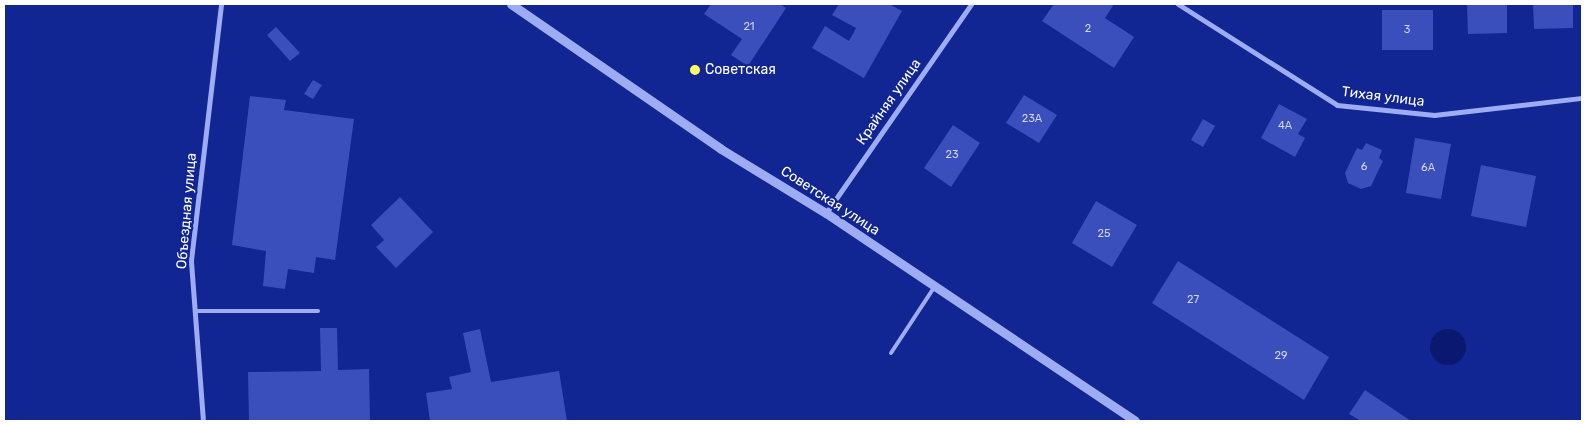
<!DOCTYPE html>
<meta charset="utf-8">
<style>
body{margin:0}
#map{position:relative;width:1586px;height:425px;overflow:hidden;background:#112593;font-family:Rubik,sans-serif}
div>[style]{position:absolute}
.water>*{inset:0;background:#0a196f}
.round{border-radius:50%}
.building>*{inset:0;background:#3a4ebc}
.service>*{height:4px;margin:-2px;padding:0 2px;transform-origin:2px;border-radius:2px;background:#9eacf3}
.minor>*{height:5px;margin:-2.5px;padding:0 2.5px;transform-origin:2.5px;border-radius:2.5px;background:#9eacf3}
.tertiary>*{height:9px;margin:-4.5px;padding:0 4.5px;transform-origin:4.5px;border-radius:4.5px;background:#9eacf3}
.dots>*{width:14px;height:14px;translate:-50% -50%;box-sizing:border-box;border:2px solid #112593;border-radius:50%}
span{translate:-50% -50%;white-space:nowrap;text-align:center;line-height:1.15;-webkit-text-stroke:4.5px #112593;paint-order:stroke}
.number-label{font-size:11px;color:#ced3ee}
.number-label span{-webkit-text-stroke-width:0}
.poi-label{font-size:14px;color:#fff}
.left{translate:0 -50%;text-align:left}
.street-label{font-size:14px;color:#fff}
.frame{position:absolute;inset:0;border:5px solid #fff;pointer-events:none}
</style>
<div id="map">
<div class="water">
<i class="round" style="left:1430px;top:329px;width:36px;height:36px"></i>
</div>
<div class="building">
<i style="clip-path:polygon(711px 4px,780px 4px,786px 8px,748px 66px,731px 55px,742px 39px,704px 14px)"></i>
<i style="clip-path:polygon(839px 4px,889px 4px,902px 11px,864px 78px,812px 48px,825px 26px,849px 41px,856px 28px,832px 15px)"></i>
<i style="clip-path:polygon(1054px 4px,1114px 4px,1105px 18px,1134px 37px,1114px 68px,1042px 21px)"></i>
<i style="clip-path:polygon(1467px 4px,1507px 4px,1507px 33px,1468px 34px)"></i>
<i style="clip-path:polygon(1533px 4px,1573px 4px,1573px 28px,1534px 29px)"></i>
<i style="clip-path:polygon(1382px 10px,1433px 10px,1433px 50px,1382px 50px)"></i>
<i style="clip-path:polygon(276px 27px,300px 53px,290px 61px,267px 35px)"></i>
<i style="clip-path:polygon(313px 80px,322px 85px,313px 99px,304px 94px)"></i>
<i style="clip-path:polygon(1024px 95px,1057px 115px,1039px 143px,1006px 123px)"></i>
<i style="clip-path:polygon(250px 96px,286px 100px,284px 110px,354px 119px,335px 260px,316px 257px,314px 273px,288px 269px,285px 289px,263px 286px,266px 251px,232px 245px)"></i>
<i style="clip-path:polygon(1279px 104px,1307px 119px,1298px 134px,1305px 138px,1295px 157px,1261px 138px)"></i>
<i style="clip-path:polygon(1203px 119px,1215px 126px,1203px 147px,1191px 140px)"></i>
<i style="clip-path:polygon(953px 125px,980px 143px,951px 187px,924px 168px)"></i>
<i style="clip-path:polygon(1415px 138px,1451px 144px,1441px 199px,1406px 193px)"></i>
<i style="clip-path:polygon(1366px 143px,1382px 150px,1379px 158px,1383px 161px,1371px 186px,1361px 189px,1348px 183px,1345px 173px,1357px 148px,1362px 150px)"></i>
<i style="clip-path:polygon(1481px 165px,1536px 176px,1526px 227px,1471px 216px)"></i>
<i style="clip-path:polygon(400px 197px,433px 232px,396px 268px,376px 247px,384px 240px,371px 225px)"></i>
<i style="clip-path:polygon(1096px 201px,1137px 225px,1112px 267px,1072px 243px)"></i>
<i style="clip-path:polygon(1178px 261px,1329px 357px,1304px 400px,1152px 303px)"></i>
<i style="clip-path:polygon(320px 328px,337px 328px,338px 370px,369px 369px,370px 421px,249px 421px,248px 372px,321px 371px)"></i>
<i style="clip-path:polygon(480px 329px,491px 382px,559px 371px,567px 421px,430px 421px,426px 393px,452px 389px,449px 377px,471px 372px,463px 333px)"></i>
<i style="clip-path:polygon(1365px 390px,1411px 421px,1361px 421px,1349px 414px)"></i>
</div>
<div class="service">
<i style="left:195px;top:311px;width:123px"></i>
<i style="left:891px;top:353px;width:80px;rotate:-56.7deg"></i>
</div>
<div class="minor">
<i style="left:1178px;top:4px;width:188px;rotate:32.4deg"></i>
<i style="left:1337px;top:105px;width:98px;rotate:5.9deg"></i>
<i style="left:1434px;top:115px;width:149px;rotate:-6.6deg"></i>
<i style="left:826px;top:213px;width:254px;rotate:-55.2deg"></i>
<i style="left:203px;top:421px;width:161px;rotate:-94.3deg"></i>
<i style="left:191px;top:260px;width:258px;rotate:-83.3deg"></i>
</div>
<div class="tertiary">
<i style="left:511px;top:4px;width:255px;rotate:34.6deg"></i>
<i style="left:721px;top:149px;width:123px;rotate:31.4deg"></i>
<i style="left:826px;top:213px;width:372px;rotate:33.9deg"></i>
</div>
<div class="dots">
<i style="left:695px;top:70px;background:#fffe60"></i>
</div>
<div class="number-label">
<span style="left:749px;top:27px">21</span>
<span style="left:1088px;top:29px">2</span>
<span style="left:1407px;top:30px">3</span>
<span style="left:1032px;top:119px">23А</span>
<span style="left:1285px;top:126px">4А</span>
<span style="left:952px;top:155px">23</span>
<span style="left:1364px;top:167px">6</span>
<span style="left:1428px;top:168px">6А</span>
<span style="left:1104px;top:234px">25</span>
<span style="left:1193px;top:300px">27</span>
<span style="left:1281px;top:356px">29</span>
</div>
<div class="poi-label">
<span class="left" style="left:705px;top:70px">Советская</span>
</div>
<div class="street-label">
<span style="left:1383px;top:97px;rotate:7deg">Тихая улица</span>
<span style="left:889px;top:102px;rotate:-55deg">Крайняя улица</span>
<span style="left:830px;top:201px;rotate:33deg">Советская улица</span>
<span style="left:187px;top:211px;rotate:-85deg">Объездная улица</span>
</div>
<div class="frame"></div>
</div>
